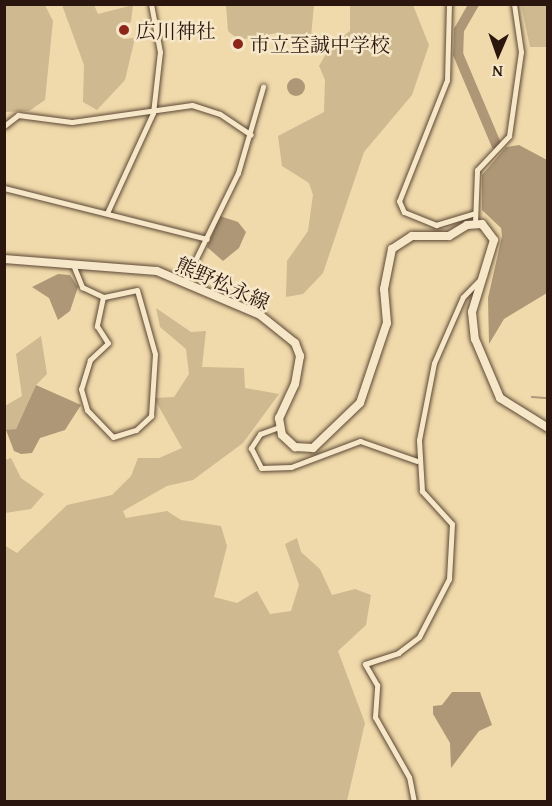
<!DOCTYPE html>
<meta charset="utf-8">
<style>
body{margin:0}
#map{position:relative;width:552px;height:806px;overflow:hidden;background:#f0daab;font-family:"Gentium Book Plus","Noto Serif JP",serif}
div>[style]{position:absolute}
.green>*{inset:0;background:#ceb990}
.water>*{inset:0;background:#ad9776}
.round{border-radius:50%}
.stream>*{height:1.5px;margin:-0.75px;padding:0 0.75px;transform-origin:0.75px;border-radius:0.75px;background:#ad9776}
.river>*{height:10px;margin:-5px;padding:0 5px;transform-origin:5px;border-radius:5px;background:#ad9776}
.roads{filter:drop-shadow(0 0 2px #5c4735) drop-shadow(0 0 2px #5c4735)}
.street>*{height:5px;margin:-2.5px;padding:0 2.5px;transform-origin:2.5px;border-radius:2.5px;background:#f5e7c8}
.secondary>*{height:8px;margin:-4px;padding:0 4px;transform-origin:4px;border-radius:4px;background:#f5e7c8}
.dots>*{width:16px;height:16px;translate:-50% -50%;box-sizing:border-box;border:3px solid #f5e7c8;border-radius:50%}
span{translate:-50% -50%;white-space:nowrap;text-align:center;line-height:1.15;-webkit-text-stroke:5px #f5e7c8;paint-order:stroke}
.poi-label{font-size:20px;color:#2a160e}
.left{translate:0 -50%;text-align:left}
.street-label{font-size:20px;color:#2a160e}
.frame{position:absolute;inset:0;border:6px solid #2a160e;pointer-events:none}
.north{position:absolute;left:468px;top:24px;width:60px;height:60px;-webkit-text-stroke:4px #f5e7c8;paint-order:stroke;rotate:182deg;font-size:16px;font-weight:700;line-height:24px;text-align:center;color:#2a160e}
.north::after{content:'';display:block;margin:auto;width:21px;height:27px;background:#2a160e;clip-path:polygon(50% 0,100% 100%,50% 72%,0 100%)}
</style>
<div id="map">
<div class="green">
<i style="clip-path:polygon(4px 5px,45px 5px,53px 21px,45px 100px,29px 111px,5px 112px)"></i>
<i style="clip-path:polygon(62px 5px,94px 5px,98px 14px,133px 5px,131px 22px,116px 27px,123px 39px,135px 38px,125px 80px,97px 110px,83px 102px,84px 65px)"></i>
<i style="clip-path:polygon(226px 5px,314px 5px,311px 37px,277px 33px,239px 40px,228px 31px)"></i>
<i style="clip-path:polygon(350px 5px,413px 5px,429px 45px,412px 95px,364px 152px,323px 273px,303px 294px,286px 297px,287px 261px,308px 231px,313px 195px,309px 183px,282px 166px,278px 136px,324px 112px,325px 80px,319px 66px,331px 45px,350px 31px)"></i>
<i style="clip-path:polygon(521px 5px,547px 5px,547px 47px,530px 47px)"></i>
<i style="clip-path:polygon(156px 308px,191px 332px,206px 331px,202px 367px,244px 368px,245px 388px,279px 394px,243px 443px,193px 480px,167px 486px,123px 511px,126px 518px,167px 511px,181px 520px,221px 526px,227px 546px,214px 597px,237px 603px,257px 591px,270px 614px,291px 611px,299px 585px,285px 544px,297px 538px,301px 552px,320px 569px,332px 595px,355px 589px,371px 595px,366px 625px,338px 651px,365px 723px,347px 801px,5px 801px,4px 545px,17px 553px,67px 505px,112px 495px,131px 476px,138px 458px,159px 458px,182px 448px,154px 398px,174px 397px,189px 374px,186px 349px,160px 327px)"></i>
<i style="clip-path:polygon(41px 336px,47px 374px,36px 385px,16px 429px,5px 431px,5px 406px,22px 396px,16px 354px)"></i>
<i style="clip-path:polygon(11px 458px,21px 478px,44px 494px,31px 509px,5px 513px,5px 460px)"></i>
</div>
<div class="water">
<i class="round" style="left:287px;top:78px;width:18px;height:18px"></i>
<i style="clip-path:polygon(519px 145px,547px 160px,547px 293px,504px 319px,489px 344px,488px 298px,502px 236px,501px 228px,482px 210px,482px 175px,506px 147px)"></i>
<i style="clip-path:polygon(220px 216px,238px 222px,246px 232px,239px 248px,223px 261px,207px 247px)"></i>
<i style="clip-path:polygon(58px 274px,70px 275px,78px 287px,70px 311px,58px 320px,49px 298px,32px 287px)"></i>
<i style="clip-path:polygon(36px 385px,81px 405px,65px 430px,40px 438px,32px 453px,21px 454px,14px 451px,6px 430px,16px 429px)"></i>
<i style="clip-path:polygon(452px 692px,480px 692px,492px 725px,479px 731px,451px 768px,450px 743px,433px 714px,433px 706px,442px 705px)"></i>
</div>
<div class="stream">
<i style="left:532px;top:397px;width:16px;rotate:4deg"></i>
</div>
<div class="river">
<i style="left:474px;top:4px;width:30px;rotate:120deg"></i>
<i style="left:459px;top:30px;width:24px;rotate:92deg"></i>
<i style="left:458px;top:54px;width:98px;rotate:67.1deg"></i>
</div>
<div class="roads">
<div class="street">
<i style="left:449px;top:4px;width:76px;rotate:91.5deg"></i>
<i style="left:447px;top:80px;width:130px;rotate:111.6deg"></i>
<i style="left:399px;top:201px;width:12px;rotate:66deg"></i>
<i style="left:404px;top:212px;width:35px;rotate:22deg"></i>
<i style="left:436px;top:225px;width:39px;rotate:-17deg"></i>
<i style="left:4px;top:126px;width:18px;rotate:-38deg"></i>
<i style="left:18px;top:115px;width:54px;rotate:7.4deg"></i>
<i style="left:72px;top:122px;width:121px;rotate:-8.1deg"></i>
<i style="left:192px;top:105px;width:29px;rotate:18deg"></i>
<i style="left:220px;top:114px;width:37px;rotate:34deg"></i>
<i style="left:4px;top:188px;width:209px;rotate:14.1deg"></i>
<i style="left:107px;top:213px;width:110px;rotate:-65.3deg"></i>
<i style="left:153px;top:113px;width:61px;rotate:-83.5deg"></i>
<i style="left:160px;top:52px;width:49px;rotate:-100.6deg"></i>
<i style="left:475px;top:223px;width:53px;rotate:-87.8deg"></i>
<i style="left:477px;top:170px;width:47px;rotate:-46.7deg"></i>
<i style="left:509px;top:136px;width:85px;rotate:-81.9deg"></i>
<i style="left:521px;top:52px;width:49px;rotate:-98.3deg"></i>
<i style="left:74px;top:267px;width:22px;rotate:68deg"></i>
<i style="left:82px;top:287px;width:23px;rotate:25deg"></i>
<i style="left:103px;top:297px;width:30px;rotate:102deg"></i>
<i style="left:97px;top:326px;width:20px;rotate:57deg"></i>
<i style="left:108px;top:343px;width:25px;rotate:137deg"></i>
<i style="left:90px;top:360px;width:30px;rotate:107deg"></i>
<i style="left:81px;top:389px;width:22px;rotate:74deg"></i>
<i style="left:87px;top:410px;width:37px;rotate:46deg"></i>
<i style="left:113px;top:437px;width:24px;rotate:-17deg"></i>
<i style="left:136px;top:430px;width:21px;rotate:-43deg"></i>
<i style="left:151px;top:416px;width:62px;rotate:-86.3deg"></i>
<i style="left:155px;top:354px;width:66px;rotate:-105.7deg"></i>
<i style="left:137px;top:290px;width:35px;rotate:168deg"></i>
<i style="left:185px;top:281px;width:120px;rotate:-63.9deg"></i>
<i style="left:238px;top:173px;width:90px;rotate:-73.8deg"></i>
<i style="left:279px;top:427px;width:20px;rotate:160deg"></i>
<i style="left:260px;top:434px;width:17px;rotate:123deg"></i>
<i style="left:251px;top:448px;width:22px;rotate:63deg"></i>
<i style="left:261px;top:468px;width:30px;rotate:-2deg"></i>
<i style="left:291px;top:467px;width:74px;rotate:-20.6deg"></i>
<i style="left:360px;top:441px;width:60px;rotate:19.3deg"></i>
<i style="left:414px;top:802px;width:25px;rotate:-101deg"></i>
<i style="left:409px;top:777px;width:69px;rotate:-119.5deg"></i>
<i style="left:375px;top:717px;width:32px;rotate:-86deg"></i>
<i style="left:377px;top:685px;width:24px;rotate:-120deg"></i>
<i style="left:365px;top:664px;width:35px;rotate:-18deg"></i>
<i style="left:398px;top:653px;width:26px;rotate:-37deg"></i>
<i style="left:419px;top:637px;width:65px;rotate:-62.7deg"></i>
<i style="left:449px;top:579px;width:55px;rotate:-86.9deg"></i>
<i style="left:452px;top:524px;width:45px;rotate:-132.3deg"></i>
<i style="left:422px;top:491px;width:51px;rotate:-93.4deg"></i>
<i style="left:419px;top:440px;width:78px;rotate:-79deg"></i>
<i style="left:434px;top:363px;width:72px;rotate:-66.3deg"></i>
<i style="left:463px;top:297px;width:30px;rotate:-46deg"></i>
</div>
<div class="secondary">
<i style="left:4px;top:259px;width:153px;rotate:4.5deg"></i>
<i style="left:157px;top:271px;width:112px;rotate:23.1deg"></i>
<i style="left:260px;top:315px;width:45px;rotate:38.7deg"></i>
<i style="left:295px;top:343px;width:14px;rotate:69deg"></i>
<i style="left:300px;top:356px;width:28px;rotate:100deg"></i>
<i style="left:295px;top:384px;width:38px;rotate:115deg"></i>
<i style="left:279px;top:418px;width:17px;rotate:80deg"></i>
<i style="left:282px;top:435px;width:18px;rotate:43deg"></i>
<i style="left:295px;top:447px;width:18px;rotate:3deg"></i>
<i style="left:313px;top:448px;width:65px;rotate:-43.8deg"></i>
<i style="left:360px;top:403px;width:84px;rotate:-71.4deg"></i>
<i style="left:387px;top:323px;width:34px;rotate:-95deg"></i>
<i style="left:384px;top:289px;width:41px;rotate:-78.7deg"></i>
<i style="left:392px;top:249px;width:24px;rotate:-33deg"></i>
<i style="left:412px;top:236px;width:37px"></i>
<i style="left:449px;top:236px;width:21px;rotate:-31deg"></i>
<i style="left:467px;top:225px;width:15px;rotate:-4deg"></i>
<i style="left:482px;top:224px;width:20px;rotate:53deg"></i>
<i style="left:494px;top:240px;width:75px;rotate:107deg"></i>
<i style="left:472px;top:312px;width:27px;rotate:84deg"></i>
<i style="left:475px;top:339px;width:64px;rotate:67deg"></i>
<i style="left:500px;top:398px;width:57px;rotate:32deg"></i>
</div>
</div>
<div class="dots">
<i style="left:124px;top:30px;background:#8f2418"></i>
<i style="left:238px;top:44px;background:#8f2418"></i>
</div>
<div class="poi-label">
<span class="left" style="left:136px;top:30px">広川神社</span>
<span class="left" style="left:250px;top:44px">市立至誠中学校</span>
</div>
<div class="street-label">
<span style="left:223px;top:283px;rotate:24deg">熊野松永線</span>
</div>
<div class="frame"></div>
<div class="north">N</div>
</div>
